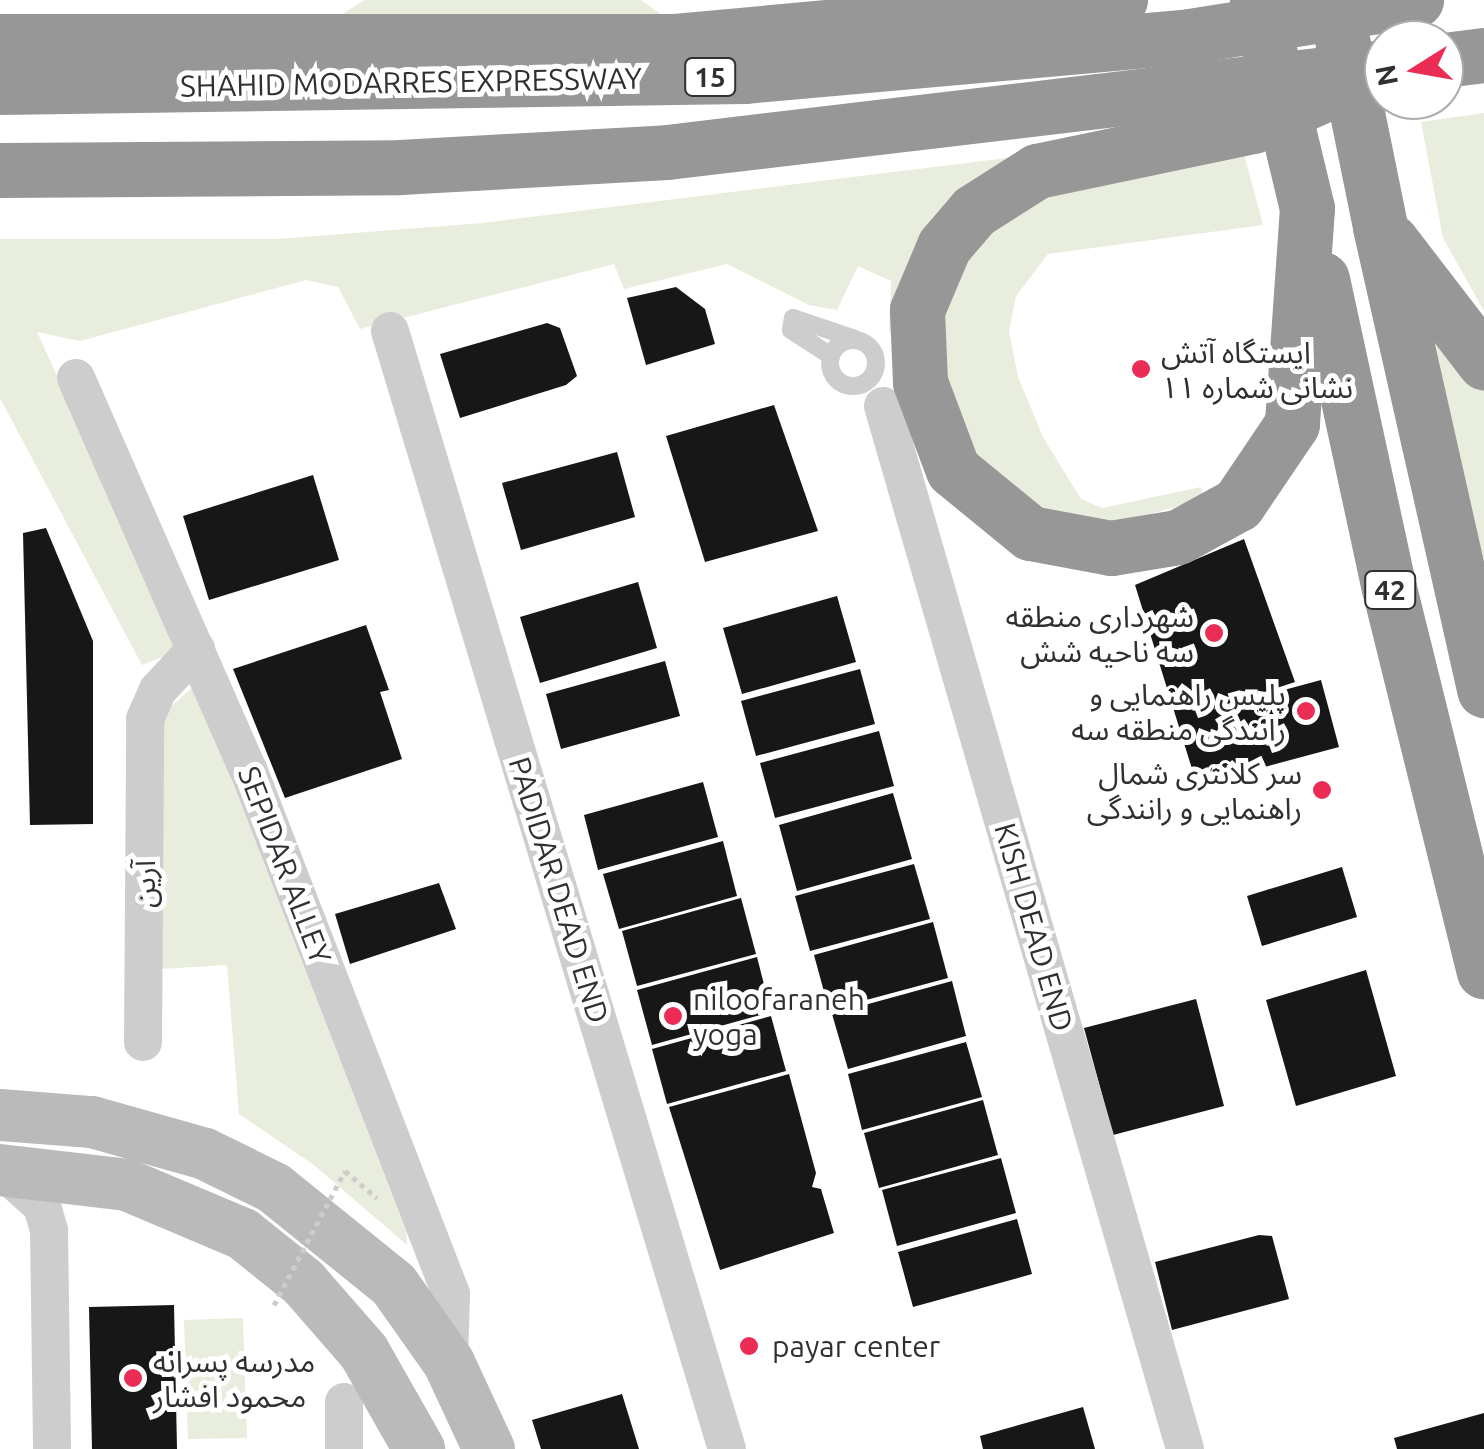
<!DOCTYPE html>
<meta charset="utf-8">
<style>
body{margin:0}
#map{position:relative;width:1484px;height:1449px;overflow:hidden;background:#fff;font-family:Ubuntu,"Noto Sans Arabic",sans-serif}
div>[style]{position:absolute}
.green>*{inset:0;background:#e8eddd}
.building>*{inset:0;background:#171717}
.path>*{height:5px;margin-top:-2.5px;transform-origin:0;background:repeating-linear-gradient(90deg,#cdcdcd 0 5px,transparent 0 10px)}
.lane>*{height:18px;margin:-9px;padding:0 9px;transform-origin:9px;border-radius:9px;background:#cdcdcd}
.lane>.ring{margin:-9px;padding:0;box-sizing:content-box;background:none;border:18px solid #cdcdcd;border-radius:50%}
.street>*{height:38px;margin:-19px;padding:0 19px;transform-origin:19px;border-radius:19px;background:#cdcdcd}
.secondary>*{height:52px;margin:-26px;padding:0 26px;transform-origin:26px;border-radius:26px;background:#bababa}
.highway>*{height:55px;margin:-27.5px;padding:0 27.5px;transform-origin:27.5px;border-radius:27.5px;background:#979797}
.path-bridge>*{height:5px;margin-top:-2.5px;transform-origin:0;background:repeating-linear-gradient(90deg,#cdcdcd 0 5px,transparent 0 10px)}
.highway-bridge>*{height:55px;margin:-27.5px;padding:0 27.5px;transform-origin:27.5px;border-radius:27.5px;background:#979797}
.dots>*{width:28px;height:28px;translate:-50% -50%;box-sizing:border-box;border:5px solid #fff;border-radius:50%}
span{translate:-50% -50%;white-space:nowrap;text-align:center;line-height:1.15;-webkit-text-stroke:10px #fff;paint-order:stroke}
.shield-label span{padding:2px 8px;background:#fff;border:2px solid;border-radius:8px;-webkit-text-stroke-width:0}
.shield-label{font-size:28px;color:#303030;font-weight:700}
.street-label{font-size:30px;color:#303030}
.poi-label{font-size:30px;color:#303030}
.left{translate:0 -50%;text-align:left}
.right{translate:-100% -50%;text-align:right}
.north{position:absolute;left:1364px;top:20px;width:100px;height:100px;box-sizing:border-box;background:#fff;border:2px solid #acacac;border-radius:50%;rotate:259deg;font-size:28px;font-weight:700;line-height:40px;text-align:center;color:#303030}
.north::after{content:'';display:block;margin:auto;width:35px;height:45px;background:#eb2d56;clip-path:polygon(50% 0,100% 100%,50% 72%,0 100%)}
</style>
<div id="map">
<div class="green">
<i style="clip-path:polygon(365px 0,641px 0,662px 15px,339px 16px)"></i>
<i style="clip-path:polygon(1484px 113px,1484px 311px,1443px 238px,1421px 122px)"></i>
<i style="clip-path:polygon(1241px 143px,1263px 225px,1048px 254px,1016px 296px,1009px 331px,1018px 377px,1043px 437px,1081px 499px,1102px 508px,1201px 487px,1205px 499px,1098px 528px,990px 489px,933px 372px,952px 269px,1018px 196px)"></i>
<i style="clip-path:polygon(1007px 158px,918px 256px,889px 335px,891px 281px,858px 266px,837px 310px,809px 305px,727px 264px,624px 289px,614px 264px,360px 329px,338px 287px,306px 280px,80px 341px,37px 332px,182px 649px,142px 665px,0 398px,0 239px,278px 239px,482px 223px)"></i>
<i style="clip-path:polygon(1424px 309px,1484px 386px,1484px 599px)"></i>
<i style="clip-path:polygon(195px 685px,406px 1231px,407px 1245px,314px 1165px,239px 1114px,227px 965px,160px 969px,157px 719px)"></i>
<i style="clip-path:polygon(243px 1318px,247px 1438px,188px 1439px,184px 1320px)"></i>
</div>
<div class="building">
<i style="clip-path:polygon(676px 287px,705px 309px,715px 344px,646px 365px,627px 298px)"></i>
<i style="clip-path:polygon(547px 323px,560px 328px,577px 376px,566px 385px,460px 418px,440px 354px)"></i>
<i style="clip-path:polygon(774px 405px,818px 531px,705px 562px,666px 436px)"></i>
<i style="clip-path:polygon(617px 452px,635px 517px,521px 550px,502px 483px)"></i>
<i style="clip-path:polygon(313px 475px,339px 560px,209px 600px,183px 516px)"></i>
<i style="clip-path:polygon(46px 528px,93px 641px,93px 824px,30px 825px,23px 533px)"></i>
<i style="clip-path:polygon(1244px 539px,1295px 682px,1206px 711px,1321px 680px,1339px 747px,1197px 785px,1135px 585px)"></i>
<i style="clip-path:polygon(638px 582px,657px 648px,540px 683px,520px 617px)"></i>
<i style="clip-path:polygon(837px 596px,856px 662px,742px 694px,723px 628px)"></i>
<i style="clip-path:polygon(366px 625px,389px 690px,380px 692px,402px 759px,285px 798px,233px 669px)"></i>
<i style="clip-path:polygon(665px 661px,680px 716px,561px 749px,546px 694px)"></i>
<i style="clip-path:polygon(860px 669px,875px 724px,756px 756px,741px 701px)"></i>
<i style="clip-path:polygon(879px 731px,894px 786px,775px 818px,760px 763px)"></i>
<i style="clip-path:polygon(703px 782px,718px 837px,598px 870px,584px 815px)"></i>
<i style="clip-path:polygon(893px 793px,912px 859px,797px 891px,779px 825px)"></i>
<i style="clip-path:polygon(723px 841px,737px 896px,619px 929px,603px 874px)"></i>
<i style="clip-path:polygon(914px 864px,930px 919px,810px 951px,795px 896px)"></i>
<i style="clip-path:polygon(1342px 867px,1357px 917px,1262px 946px,1247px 896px)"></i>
<i style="clip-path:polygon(439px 883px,456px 929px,350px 964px,335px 914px)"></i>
<i style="clip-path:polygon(741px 898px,756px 954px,637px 986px,622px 931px)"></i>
<i style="clip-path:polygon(933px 922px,948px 978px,829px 1010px,814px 955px)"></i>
<i style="clip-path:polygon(757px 957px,771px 1012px,652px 1045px,637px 990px)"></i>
<i style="clip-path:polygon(1366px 970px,1396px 1076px,1296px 1106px,1266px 1000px)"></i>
<i style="clip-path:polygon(952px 981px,966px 1036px,848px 1069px,832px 1014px)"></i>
<i style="clip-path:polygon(1196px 999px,1224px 1106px,1113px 1135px,1084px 1028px)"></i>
<i style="clip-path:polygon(771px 1016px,786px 1071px,667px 1104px,652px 1049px)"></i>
<i style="clip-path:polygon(966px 1042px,982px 1097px,862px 1130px,848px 1074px)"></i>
<i style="clip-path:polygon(789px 1074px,816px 1173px,812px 1187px,821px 1189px,834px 1233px,720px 1270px,669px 1107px)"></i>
<i style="clip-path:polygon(983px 1100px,998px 1155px,879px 1188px,864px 1133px)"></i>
<i style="clip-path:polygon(1001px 1158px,1016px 1213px,897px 1246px,882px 1190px)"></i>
<i style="clip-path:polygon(1017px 1219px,1032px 1274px,913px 1307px,898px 1252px)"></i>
<i style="clip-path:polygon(1259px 1235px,1272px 1236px,1289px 1299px,1172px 1330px,1155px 1262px)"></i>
<i style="clip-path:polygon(174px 1305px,177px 1449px,92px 1449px,89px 1307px)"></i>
<i style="clip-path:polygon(622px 1394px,639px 1449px,541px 1449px,532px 1420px)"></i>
<i style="clip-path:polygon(1083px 1407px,1095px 1449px,983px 1449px,980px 1436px)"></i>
<i style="clip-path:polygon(1484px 1413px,1484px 1449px,1397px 1449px,1394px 1438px)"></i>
</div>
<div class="path">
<i style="left:345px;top:1171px;width:42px;rotate:40.2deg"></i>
</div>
<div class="lane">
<i class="ring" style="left:830px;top:340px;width:28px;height:28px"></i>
<i style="left:831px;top:356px;width:48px;rotate:-147deg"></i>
<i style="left:791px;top:330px;width:12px;rotate:-81deg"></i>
<i style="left:793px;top:318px;width:65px;rotate:18.7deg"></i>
</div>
<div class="street">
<i style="left:390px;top:331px;width:1168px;rotate:73.23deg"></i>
<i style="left:76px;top:378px;width:427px;rotate:66.3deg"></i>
<i style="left:248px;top:769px;width:563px;rotate:68.86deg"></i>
<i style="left:451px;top:1294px;width:69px;rotate:91.7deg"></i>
<i style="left:883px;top:406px;width:1086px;rotate:73.85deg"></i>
<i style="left:143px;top:1042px;width:323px;rotate:-89.6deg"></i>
<i style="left:145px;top:719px;width:32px;rotate:-66deg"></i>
<i style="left:158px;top:690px;width:56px;rotate:-47.2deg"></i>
<i style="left:2px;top:1170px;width:54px;rotate:42deg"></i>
<i style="left:42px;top:1206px;width:25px;rotate:74deg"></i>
<i style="left:49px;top:1230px;width:219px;rotate:89.2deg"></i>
<i style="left:344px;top:1402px;width:47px;rotate:90deg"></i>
</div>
<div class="secondary">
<i style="left:0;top:1115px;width:92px;rotate:4.4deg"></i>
<i style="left:92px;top:1122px;width:117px;rotate:15.8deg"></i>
<i style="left:205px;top:1154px;width:77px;rotate:26.2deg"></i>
<i style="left:274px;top:1188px;width:154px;rotate:38.9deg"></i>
<i style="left:394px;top:1285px;width:95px;rotate:54.8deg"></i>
<i style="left:449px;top:1363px;width:95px;rotate:65.1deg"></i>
<i style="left:0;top:1170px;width:128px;rotate:6.7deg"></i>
<i style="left:127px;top:1185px;width:126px;rotate:22.9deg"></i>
<i style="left:243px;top:1234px;width:77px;rotate:38.7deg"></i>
<i style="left:303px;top:1282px;width:93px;rotate:48.9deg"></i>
<i style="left:364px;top:1352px;width:112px;rotate:60.4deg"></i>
</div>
<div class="highway">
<i style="left:0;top:41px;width:675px"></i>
<i style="left:675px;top:41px;width:447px;rotate:-5.3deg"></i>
<i style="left:1444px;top:60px;width:40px;rotate:-7.1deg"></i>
<i style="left:0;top:87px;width:744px;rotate:-0.85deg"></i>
<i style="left:744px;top:76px;width:448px;rotate:-5.1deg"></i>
<i style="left:1190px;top:36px;width:229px;rotate:-9.1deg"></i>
<i style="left:0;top:170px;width:400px;rotate:-0.4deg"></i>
<i style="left:400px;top:167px;width:267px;rotate:-3.2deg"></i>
<i style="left:667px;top:152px;width:722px;rotate:-6.76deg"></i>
<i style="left:1307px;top:208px;width:217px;rotate:94deg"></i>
<i style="left:1292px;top:424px;width:97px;rotate:124deg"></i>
<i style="left:1238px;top:504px;width:68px;rotate:151.2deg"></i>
<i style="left:1178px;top:537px;width:68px;rotate:170.7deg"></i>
<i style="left:1111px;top:548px;width:82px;rotate:-169.5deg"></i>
<i style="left:1030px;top:533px;width:99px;rotate:-140.7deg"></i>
<i style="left:953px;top:470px;width:94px;rotate:-110.6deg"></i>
<i style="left:920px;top:382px;width:72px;rotate:-92.4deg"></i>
<i style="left:917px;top:310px;width:69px;rotate:-67.1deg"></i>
<i style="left:944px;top:246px;width:46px;rotate:-49.4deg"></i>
<i style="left:974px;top:211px;width:75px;rotate:-32.4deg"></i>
<i style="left:1037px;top:171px;width:221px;rotate:-11.8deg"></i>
<i style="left:1253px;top:126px;width:79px;rotate:-24deg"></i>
<i style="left:1380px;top:227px;width:475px;rotate:77.3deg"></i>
<i style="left:1391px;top:241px;width:153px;rotate:52.5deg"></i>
<i style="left:1322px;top:279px;width:316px;rotate:77.8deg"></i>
<i style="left:1389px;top:588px;width:395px;rotate:76.1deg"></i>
</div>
<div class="path-bridge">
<i style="left:274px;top:1305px;width:152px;rotate:-62.1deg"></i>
</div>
<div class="highway-bridge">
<i style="left:1257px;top:0;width:214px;rotate:76.5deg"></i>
<i style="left:1334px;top:0;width:232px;rotate:78.5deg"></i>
</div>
<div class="dots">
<i style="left:1141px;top:369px;background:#eb2d56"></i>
<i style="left:1214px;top:633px;background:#eb2d56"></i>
<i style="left:1306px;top:711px;background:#eb2d56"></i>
<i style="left:1322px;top:790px;background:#eb2d56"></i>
<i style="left:673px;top:1016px;background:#eb2d56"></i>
<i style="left:749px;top:1346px;background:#eb2d56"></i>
<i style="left:133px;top:1378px;background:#eb2d56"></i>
</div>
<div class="shield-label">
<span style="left:710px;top:77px">15</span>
<span style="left:1390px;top:590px">42</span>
</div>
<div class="street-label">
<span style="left:411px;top:82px;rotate:-1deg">SHAHID MODARRES EXPRESSWAY</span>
<span style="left:285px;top:865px;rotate:69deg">SEPIDAR ALLEY</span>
<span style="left:144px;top:884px;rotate:-90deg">آرین</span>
<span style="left:559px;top:890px;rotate:73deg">PADIDAR DEAD END</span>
<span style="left:1034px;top:927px;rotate:74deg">KISH DEAD END</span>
</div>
<div class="poi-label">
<span class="left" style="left:1161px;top:369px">ایستگاه آتش<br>نشانی شماره ۱۱</span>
<span class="right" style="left:1194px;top:633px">شهرداری منطقه<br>سه ناحیه شش</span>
<span class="right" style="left:1286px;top:711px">پلیس راهنمایی و<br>رانندگی منطقه سه</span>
<span class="right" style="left:1302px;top:790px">سر کلانتری شمال<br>راهنمایی و رانندگی</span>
<span class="left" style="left:693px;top:1016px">niloofaraneh<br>yoga</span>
<span class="left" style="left:772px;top:1346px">payar center</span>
<span class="left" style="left:153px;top:1378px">مدرسه پسرانه<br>محمود افشار</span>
</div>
<div class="north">N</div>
</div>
